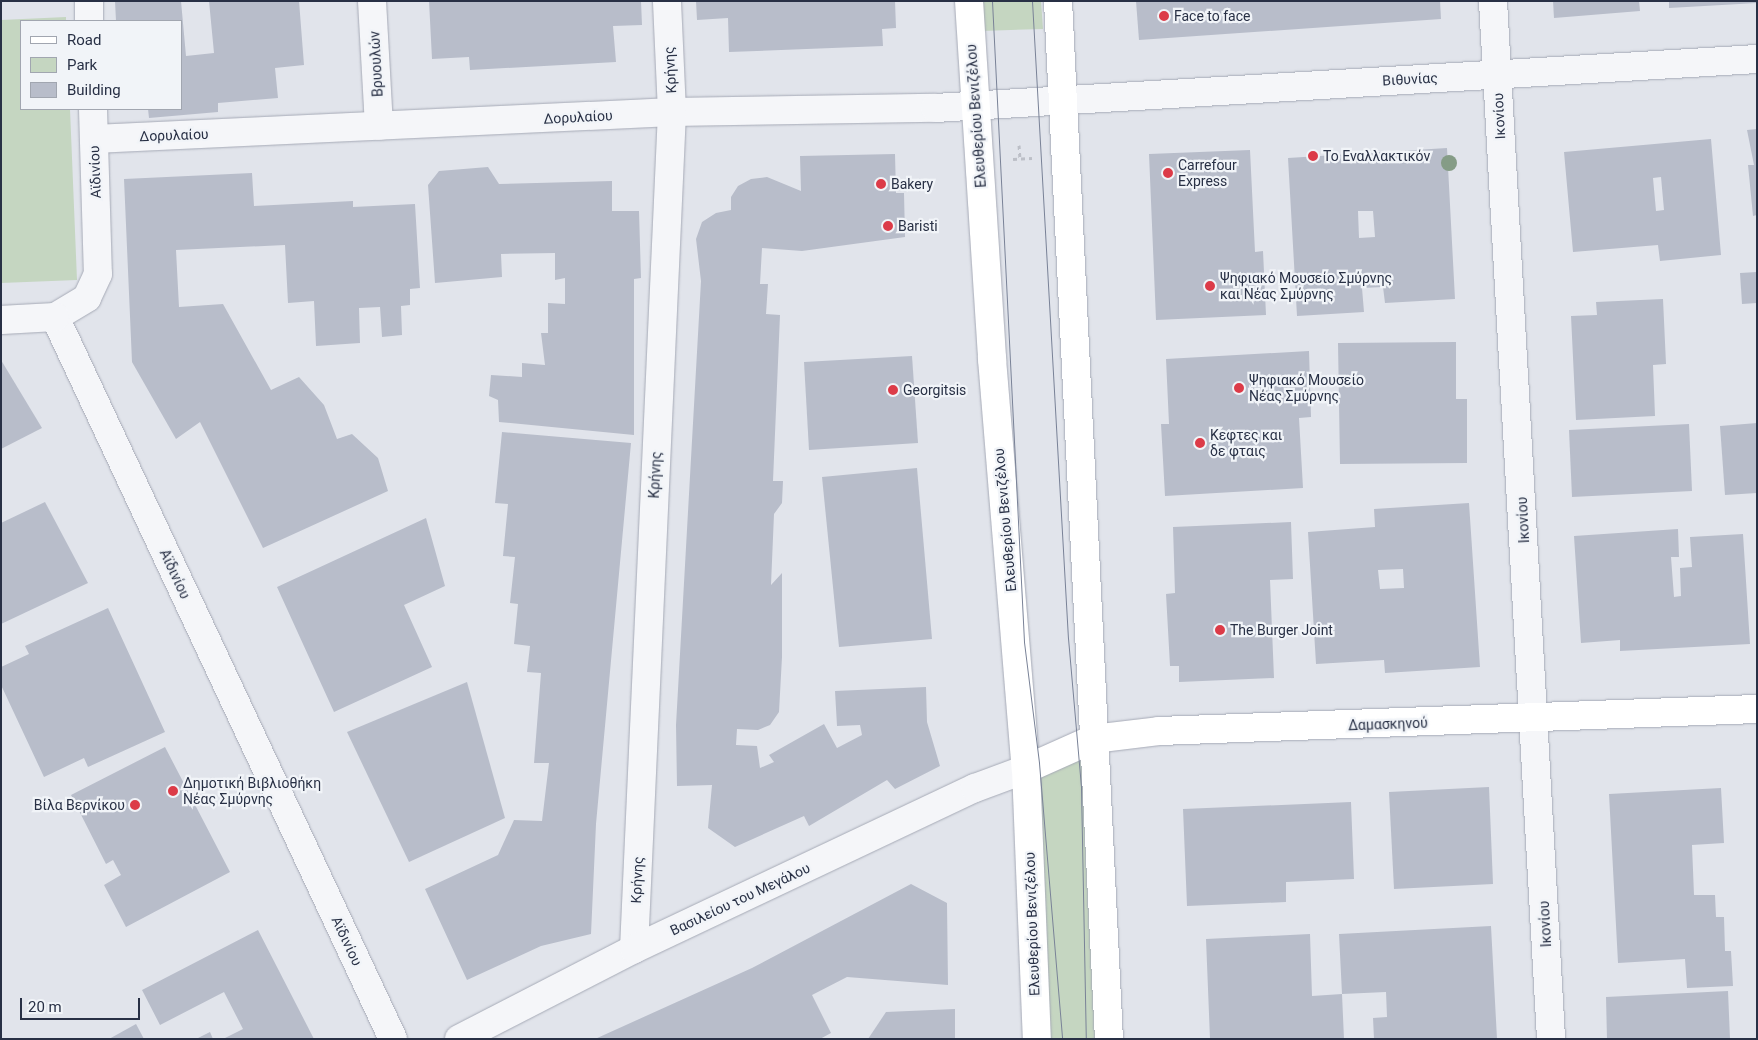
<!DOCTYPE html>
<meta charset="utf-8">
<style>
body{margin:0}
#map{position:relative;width:1758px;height:1040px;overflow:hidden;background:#e1e4eb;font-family:Roboto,sans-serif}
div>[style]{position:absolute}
.green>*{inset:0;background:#c5d6c1}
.building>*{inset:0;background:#b8bdca}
.path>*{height:3px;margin-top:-1.5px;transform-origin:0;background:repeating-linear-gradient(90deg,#bcbfc7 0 4px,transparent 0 8px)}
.roads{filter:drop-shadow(0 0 1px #a6aab6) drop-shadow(0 0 1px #a6aab6)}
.street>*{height:28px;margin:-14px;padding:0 14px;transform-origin:14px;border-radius:14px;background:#f5f6f9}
.secondary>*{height:28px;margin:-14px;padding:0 14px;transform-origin:14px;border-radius:14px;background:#fff}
.tram>*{height:1px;margin:-0.5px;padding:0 0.5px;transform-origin:0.5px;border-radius:0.5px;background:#798297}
.trees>*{width:16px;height:16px;margin:-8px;border-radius:50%;background:#859c86}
.dots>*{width:14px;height:14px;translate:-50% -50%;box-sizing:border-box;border:2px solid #f1f4f8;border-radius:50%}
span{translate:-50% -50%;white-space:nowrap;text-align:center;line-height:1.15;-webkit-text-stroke:4.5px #f1f4f8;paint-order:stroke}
.poi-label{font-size:14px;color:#283045}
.left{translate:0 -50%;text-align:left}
.right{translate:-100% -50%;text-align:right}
.street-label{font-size:14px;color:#283045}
.frame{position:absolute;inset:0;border:2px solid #283045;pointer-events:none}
.legend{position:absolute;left:20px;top:20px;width:162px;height:90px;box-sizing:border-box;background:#f1f4f8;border:1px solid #a1a6b0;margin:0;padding:6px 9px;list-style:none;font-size:15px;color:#283045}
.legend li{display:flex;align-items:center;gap:10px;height:25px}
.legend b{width:25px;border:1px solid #a1a6b0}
.scale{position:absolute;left:20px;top:998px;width:120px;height:22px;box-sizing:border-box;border:2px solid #283045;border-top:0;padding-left:6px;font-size:15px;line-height:18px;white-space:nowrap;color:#283045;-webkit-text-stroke:4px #f1f4f8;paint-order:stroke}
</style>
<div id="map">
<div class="green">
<i style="clip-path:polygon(980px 1px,1041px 1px,1043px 29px,981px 31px)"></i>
<i style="clip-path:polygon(66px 17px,66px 21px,21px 21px,21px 109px,70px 109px,77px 280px,1px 283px,1px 20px)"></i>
<i style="clip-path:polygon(1087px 748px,1102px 1039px,1042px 1039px,1033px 777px)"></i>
</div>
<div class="building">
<i style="clip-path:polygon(115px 1px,181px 1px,186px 56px,214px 53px,209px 1px,299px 1px,304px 65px,275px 68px,278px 98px,218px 103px,218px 112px,149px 118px,148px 109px,181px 109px,181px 21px,116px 21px)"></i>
<i style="clip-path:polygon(429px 1px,641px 1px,642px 25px,613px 26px,616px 62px,470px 70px,469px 57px,432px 59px)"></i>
<i style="clip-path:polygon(696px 1px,895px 1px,896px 28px,882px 29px,883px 46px,729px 52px,728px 18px,697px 20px)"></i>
<i style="clip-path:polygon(1136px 1px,1440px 1px,1441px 19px,1139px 40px)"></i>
<i style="clip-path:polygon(1553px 1px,1639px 1px,1640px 11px,1554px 18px)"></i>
<i style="clip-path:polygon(1669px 1px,1757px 1px,1757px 3px,1669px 8px)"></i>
<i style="clip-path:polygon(1757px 129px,1757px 215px,1753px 216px,1748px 165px,1754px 165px,1747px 130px)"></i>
<i style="clip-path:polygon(evenodd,1711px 139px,1721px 255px,1660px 261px,1658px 245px,1573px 252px,1564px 152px,1711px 139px,1661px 177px,1664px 210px,1656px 211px,1653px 178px,1661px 177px)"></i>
<i style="clip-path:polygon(evenodd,1447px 148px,1455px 299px,1385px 303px,1383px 287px,1362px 288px,1364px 312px,1297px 316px,1288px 158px,1447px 148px,1358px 211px,1373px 211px,1375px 237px,1359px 238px,1358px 211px)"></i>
<i style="clip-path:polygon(1250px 150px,1255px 252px,1263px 251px,1266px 315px,1156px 320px,1149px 154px)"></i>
<i style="clip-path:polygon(895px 154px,896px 193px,904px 193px,905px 237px,802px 251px,762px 248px,760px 284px,768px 284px,766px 314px,780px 315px,773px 481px,783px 481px,782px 503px,774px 514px,771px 585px,782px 573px,782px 657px,779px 712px,770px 725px,758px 730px,737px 729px,736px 745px,757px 746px,760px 768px,774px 762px,769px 755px,824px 724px,837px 748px,862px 735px,860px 725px,837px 726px,835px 691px,926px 687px,927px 722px,940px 766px,895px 789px,887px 780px,809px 826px,804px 816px,735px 847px,708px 828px,712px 785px,677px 786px,676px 725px,701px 281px,696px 239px,702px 222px,716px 213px,731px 210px,731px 197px,738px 186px,751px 179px,767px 177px,801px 191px,800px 156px)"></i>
<i style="clip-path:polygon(488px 167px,499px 184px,612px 181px,612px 211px,639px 211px,641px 278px,634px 279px,634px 435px,499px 422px,498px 400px,489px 396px,491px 375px,522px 377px,522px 363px,545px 365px,541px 333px,548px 333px,548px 303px,565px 304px,565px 278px,555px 280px,555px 253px,501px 254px,502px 277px,435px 283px,428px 185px,439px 171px)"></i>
<i style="clip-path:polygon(252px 173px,254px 206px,353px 201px,353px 207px,415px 204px,420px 288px,410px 289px,410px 305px,401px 306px,402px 335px,382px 337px,380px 307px,359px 308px,360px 343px,316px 346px,314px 301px,288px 303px,285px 245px,176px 250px,179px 307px,223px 304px,271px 390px,299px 377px,324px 405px,337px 439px,352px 434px,378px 458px,388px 491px,263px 548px,200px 422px,176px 439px,132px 362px,124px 179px)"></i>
<i style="clip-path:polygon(1757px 272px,1757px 303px,1742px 304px,1740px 273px)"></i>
<i style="clip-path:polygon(1663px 299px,1666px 364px,1653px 365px,1655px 416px,1576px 420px,1571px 316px,1597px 315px,1596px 302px)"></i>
<i style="clip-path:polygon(1456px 342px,1456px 399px,1467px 399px,1467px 463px,1340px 464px,1338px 343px)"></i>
<i style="clip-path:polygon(1309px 351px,1311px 417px,1299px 418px,1303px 488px,1165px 496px,1161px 424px,1169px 424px,1166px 359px)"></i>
<i style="clip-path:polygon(912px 356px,918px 443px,809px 450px,804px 362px)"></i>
<i style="clip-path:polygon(1px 360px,42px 428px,1px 449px)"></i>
<i style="clip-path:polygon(1757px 423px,1757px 493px,1725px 495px,1720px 426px)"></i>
<i style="clip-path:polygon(1689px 424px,1692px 491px,1572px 497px,1569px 430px)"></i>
<i style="clip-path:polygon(502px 432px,631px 443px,596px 824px,591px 934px,541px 946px,467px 980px,425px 889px,498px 855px,514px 820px,542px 821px,549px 763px,534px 763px,541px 673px,527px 672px,530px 646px,514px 644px,518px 604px,510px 603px,515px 557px,503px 556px,508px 504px,495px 503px)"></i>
<i style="clip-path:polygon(917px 468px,932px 639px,839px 647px,822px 477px)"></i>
<i style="clip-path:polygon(45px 502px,88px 583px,1px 624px,1px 523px)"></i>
<i style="clip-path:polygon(evenodd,1469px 503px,1480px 667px,1385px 673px,1384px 660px,1316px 664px,1308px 532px,1375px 527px,1374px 509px,1469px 503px,1403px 569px,1404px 588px,1380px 589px,1378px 570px,1403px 569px)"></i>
<i style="clip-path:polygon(426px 518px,445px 586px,404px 605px,432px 667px,334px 712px,277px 587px)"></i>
<i style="clip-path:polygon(1291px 522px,1293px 579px,1270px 580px,1274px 678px,1179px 682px,1179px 666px,1170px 666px,1166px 594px,1175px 593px,1173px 527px)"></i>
<i style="clip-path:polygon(1678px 529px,1679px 557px,1671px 557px,1674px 597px,1681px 596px,1680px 568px,1692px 567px,1690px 537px,1743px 534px,1750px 644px,1620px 651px,1620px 640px,1581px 643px,1574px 536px)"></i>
<i style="clip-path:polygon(108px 608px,165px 732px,88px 767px,84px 758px,44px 777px,1px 685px,1px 667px,29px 654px,25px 646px)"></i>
<i style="clip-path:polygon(467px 682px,505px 818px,409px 862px,347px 732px)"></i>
<i style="clip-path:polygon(165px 747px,230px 872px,126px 927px,104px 885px,121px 875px,113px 860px,106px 864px,71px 795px)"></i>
<i style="clip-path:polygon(1489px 787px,1493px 884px,1394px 889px,1389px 792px)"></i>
<i style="clip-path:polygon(1721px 788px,1724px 843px,1692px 845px,1694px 895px,1715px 895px,1716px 917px,1724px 917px,1725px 951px,1731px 951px,1733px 986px,1687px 988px,1685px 959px,1618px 963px,1609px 794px)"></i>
<i style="clip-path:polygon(1351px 802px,1354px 879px,1286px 882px,1286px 902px,1187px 906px,1183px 809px)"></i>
<i style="clip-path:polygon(911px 884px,947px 903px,948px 985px,847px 977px,812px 995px,831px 1033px,820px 1039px,595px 1039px,752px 968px)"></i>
<i style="clip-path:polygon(1491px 926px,1497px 1039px,1374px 1039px,1373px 1018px,1387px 1017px,1386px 992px,1342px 994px,1339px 934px)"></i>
<i style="clip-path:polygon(258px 930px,314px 1039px,223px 1039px,243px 1029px,224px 992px,160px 1025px,142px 990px)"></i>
<i style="clip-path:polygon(1310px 934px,1312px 996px,1342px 994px,1344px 1039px,1210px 1039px,1206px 939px)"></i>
<i style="clip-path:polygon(1728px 991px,1730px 1039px,1607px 1039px,1606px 997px)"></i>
<i style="clip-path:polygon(955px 1009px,955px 1039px,868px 1039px,886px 1012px)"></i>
<i style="clip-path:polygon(136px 1024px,144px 1039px,109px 1039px)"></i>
<i style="clip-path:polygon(210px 1032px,213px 1039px,196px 1039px)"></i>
</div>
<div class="path">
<i style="left:1019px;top:145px;width:13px;rotate:86deg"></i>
<i style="left:1013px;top:159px;width:19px;rotate:-3deg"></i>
</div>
<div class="roads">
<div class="street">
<i style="left:89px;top:1px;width:20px;rotate:90deg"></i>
<i style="left:372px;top:1px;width:125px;rotate:86.8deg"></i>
<i style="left:1493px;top:1px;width:1040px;rotate:86.8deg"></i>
<i style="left:93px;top:109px;width:165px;rotate:88.3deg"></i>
<i style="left:98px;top:274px;width:26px;rotate:115deg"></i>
<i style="left:87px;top:298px;width:37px;rotate:149deg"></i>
<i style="left:55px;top:317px;width:797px;rotate:64.91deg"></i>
<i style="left:94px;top:139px;width:579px;rotate:-2.67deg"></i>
<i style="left:672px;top:112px;width:263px;rotate:-0.9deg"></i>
<i style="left:935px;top:108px;width:823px;rotate:-3.41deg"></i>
<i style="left:1px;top:320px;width:54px;rotate:-3.2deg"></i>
<i style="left:634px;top:949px;width:838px;rotate:-87.4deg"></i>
<i style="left:672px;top:112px;width:111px;rotate:-92.6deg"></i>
<i style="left:459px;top:1039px;width:197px;rotate:-27.2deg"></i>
<i style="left:634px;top:949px;width:377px;rotate:-25.3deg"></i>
<i style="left:975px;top:788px;width:54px;rotate:-20.4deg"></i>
</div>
<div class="secondary">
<i style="left:969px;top:1px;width:359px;rotate:86.3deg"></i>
<i style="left:992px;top:359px;width:411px;rotate:85.3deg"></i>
<i style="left:1026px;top:769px;width:270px;rotate:87.7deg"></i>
<i style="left:1058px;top:1px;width:1039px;rotate:87.19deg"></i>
<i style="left:1026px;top:769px;width:73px;rotate:-24.1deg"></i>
<i style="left:1093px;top:739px;width:66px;rotate:-6.9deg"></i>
<i style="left:1159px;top:731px;width:598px;rotate:-2.11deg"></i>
</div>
</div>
<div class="tram">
<i style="left:992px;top:1px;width:642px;rotate:87.14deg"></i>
<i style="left:1024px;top:642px;width:122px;rotate:82.9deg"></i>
<i style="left:1039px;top:763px;width:277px;rotate:85.2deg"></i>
<i style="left:1032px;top:1px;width:638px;rotate:86.77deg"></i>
<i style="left:1068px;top:638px;width:151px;rotate:85deg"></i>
<i style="left:1081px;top:788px;width:251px;rotate:88.9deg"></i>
</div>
<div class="trees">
<i style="left:1449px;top:163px"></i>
</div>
<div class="dots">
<i style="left:1164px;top:16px;background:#dc3b48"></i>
<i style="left:1313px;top:156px;background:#dc3b48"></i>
<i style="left:1168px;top:173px;background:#dc3b48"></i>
<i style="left:881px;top:184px;background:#dc3b48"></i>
<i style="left:888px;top:226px;background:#dc3b48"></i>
<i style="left:1210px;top:286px;background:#dc3b48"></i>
<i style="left:1239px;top:388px;background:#dc3b48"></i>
<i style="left:893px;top:390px;background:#dc3b48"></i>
<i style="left:1200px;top:443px;background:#dc3b48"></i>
<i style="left:1220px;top:630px;background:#dc3b48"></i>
<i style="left:173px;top:791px;background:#dc3b48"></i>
<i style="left:135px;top:805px;background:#dc3b48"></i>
</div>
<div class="poi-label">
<span class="left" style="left:1174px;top:16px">Face to face</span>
<span class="left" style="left:1323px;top:156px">Το Εναλλακτικόν</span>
<span class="left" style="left:1178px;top:173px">Carrefour<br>Express</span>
<span class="left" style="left:891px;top:184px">Bakery</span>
<span class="left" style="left:898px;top:226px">Baristi</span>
<span class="left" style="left:1220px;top:286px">Ψηφιακό Μουσείο Σμύρνης<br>και Νέας Σμύρνης</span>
<span class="left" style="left:1249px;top:388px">Ψηφιακό Μουσείο<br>Νέας Σμύρνης</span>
<span class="left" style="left:903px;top:390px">Georgitsis</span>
<span class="left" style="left:1210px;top:443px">Κεφτες και<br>δε φταις</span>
<span class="left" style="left:1230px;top:630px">The Burger Joint</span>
<span class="left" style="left:183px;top:791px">Δημοτική Βιβλιοθήκη<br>Νέας Σμύρνης</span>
<span class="right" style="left:125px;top:805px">Βίλα Βερνίκου</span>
</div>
<div class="street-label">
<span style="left:376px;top:64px;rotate:-93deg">Βρυουλών</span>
<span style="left:670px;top:70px;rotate:-93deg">Κρήνης</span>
<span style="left:1410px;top:79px;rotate:-3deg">Βιθυνίας</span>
<span style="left:976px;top:116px;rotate:-94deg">Ελευθερίου Βενιζέλου</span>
<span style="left:1499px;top:116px;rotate:-93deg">Ικονίου</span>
<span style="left:578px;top:117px;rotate:-3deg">Δορυλαίου</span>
<span style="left:174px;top:135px;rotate:-2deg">Δορυλαίου</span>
<span style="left:95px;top:172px;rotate:-92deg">Αϊδινίου</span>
<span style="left:655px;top:475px;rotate:-87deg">Κρήνης</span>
<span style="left:1005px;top:520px;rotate:-95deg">Ελευθερίου Βενιζέλου</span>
<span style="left:1523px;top:520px;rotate:-93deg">Ικονίου</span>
<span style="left:175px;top:574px;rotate:65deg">Αϊδινίου</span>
<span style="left:1388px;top:724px;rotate:-2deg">Δαμασκηνού</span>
<span style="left:637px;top:880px;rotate:-87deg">Κρήνης</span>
<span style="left:740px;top:899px;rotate:-25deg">Βασιλείου του Μεγάλου</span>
<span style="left:1032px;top:924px;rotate:-92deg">Ελευθερίου Βενιζέλου</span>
<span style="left:1545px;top:924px;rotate:-93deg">Ικονίου</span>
<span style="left:347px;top:941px;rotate:65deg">Αϊδινίου</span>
</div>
<div class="frame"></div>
<ul class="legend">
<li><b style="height:6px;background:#fff"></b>Road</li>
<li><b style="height:14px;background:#c5d6c1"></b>Park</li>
<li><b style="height:14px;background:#b8bdca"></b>Building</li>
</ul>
<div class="scale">20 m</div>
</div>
